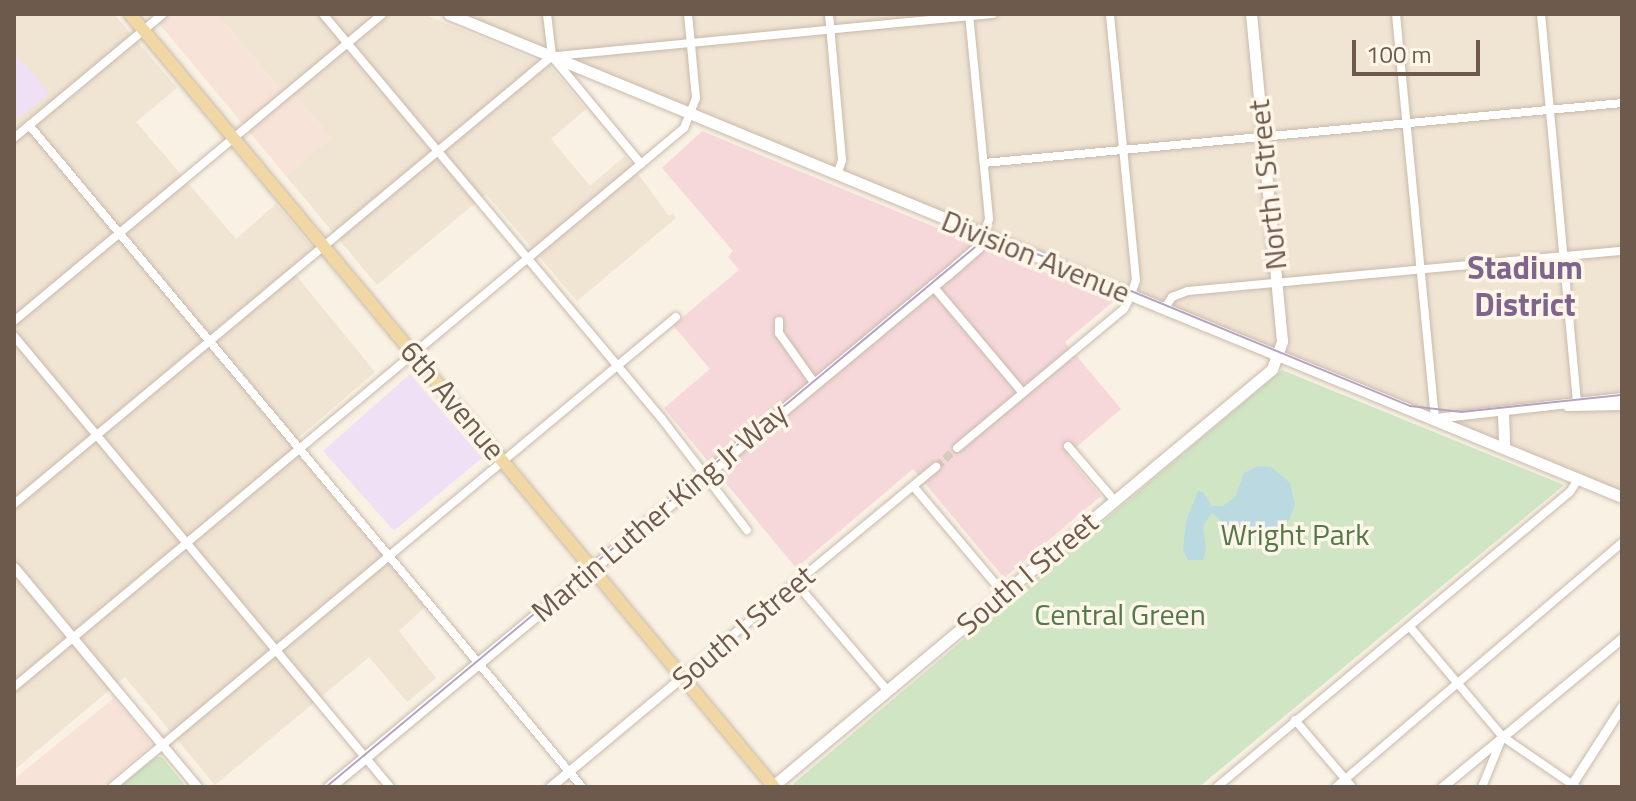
<!DOCTYPE html>
<style>
body{margin:0}
#map{position:relative;width:1636px;height:801px;overflow:hidden;background:#f9f2e4;font-family:"Titillium Web",sans-serif}
div>[style]{position:absolute}
.residential>*{inset:0;background:#f0e4d3}
.commercial>*{inset:0;background:#f8e3d8}
.education>*{inset:0;background:#efe0f5}
.medical>*{inset:0;background:#f6d8da}
.green>*{inset:0;background:#d0e5c4}
.water>*{inset:0;background:#bbd9e0}
.minor-tunnel>*{height:8px;margin-top:-4px;transform-origin:0;background:repeating-linear-gradient(90deg,#d6ccbe 0 8px,transparent 0 12px)}
.roads{filter:drop-shadow(0 0 2px #c8baac) drop-shadow(0 0 2px #c8baac)}
.minor>*{height:8px;margin:-4px;padding:0 4px;transform-origin:4px;border-radius:4px;background:#fff}
.tertiary>*{height:9px;margin:-4.5px;padding:0 4.5px;transform-origin:4.5px;border-radius:4.5px;background:#fff}
.secondary>*{height:11px;margin:-5.5px;padding:0 5.5px;transform-origin:5.5px;border-radius:5.5px;background:#fff}
.primary>*{height:12px;margin:-6px;padding:0 6px;transform-origin:6px;border-radius:6px;background:#f1d7a3}
.tram>*{height:2px;margin:-1px;padding:0 1px;transform-origin:1px;border-radius:1px;background:#b5a4c1}
span{translate:-50% -50%;white-space:nowrap;text-align:center;line-height:1.15;-webkit-text-stroke:7px #fdf6e9;paint-order:stroke}
.street-label{font-size:30px;color:#6e5a4d}
.park-label{font-size:30px;color:#547949}
.neighbourhood-label{font-size:32px;color:#7f658b;font-weight:700}
.frame{position:absolute;inset:0;border:16px solid #6e5a4d;pointer-events:none}
.scale{position:absolute;left:1352px;top:40px;width:128px;height:36px;box-sizing:border-box;border:4px solid #6e5a4d;border-top:0;padding-left:10px;font-size:24px;line-height:28px;white-space:nowrap;color:#6e5a4d;-webkit-text-stroke:6px #fdf6e9;paint-order:stroke}
</style>
<div id="map">
<div class="residential">
<i style="clip-path:polygon(14px 14px,114px 14px,177px 88px,136px 122px,236px 239px,276px 204px,313px 248px,290px 268px,375px 372px,290px 445px,425px 607px,399px 631px,436px 678px,407px 702px,369px 657px,215px 785px,125px 677px,14px 770px)"></i>
<i style="clip-path:polygon(217px 14px,423px 14px,550px 66px,586px 109px,551px 139px,590px 186px,625px 156px,669px 216px,673px 213px,676px 218px,577px 301px,486px 194px,377px 285px,286px 176px,331px 138px,286px 84px,280px 89px)"></i>
<i style="clip-path:polygon(448px 14px,1622px 14px,1622px 497px)"></i>
</div>
<div class="commercial">
<i style="clip-path:polygon(151px 14px,217px 14px,279px 88px,286px 83px,332px 138px,286px 176px)"></i>
<i style="clip-path:polygon(114px 698px,151px 743px,149px 747px,101px 787px,14px 787px,14px 779px)"></i>
</div>
<div class="education">
<i style="clip-path:polygon(14px 52px,49px 93px,20px 117px,14px 117px)"></i>
<i style="clip-path:polygon(410px 374px,482px 458px,394px 531px,323px 451px)"></i>
</div>
<div class="medical">
<i style="clip-path:polygon(702px 131px,1114px 301px,1065px 342px,1121px 409px,1067px 455px,1101px 496px,1004px 578px,913px 469px,796px 568px,664px 408px,710px 369px,673px 325px,739px 270px,728px 257px,733px 251px,662px 168px)"></i>
</div>
<div class="green">
<i style="clip-path:polygon(1282px 370px,1564px 485px,1199px 787px,795px 787px,793px 784px)"></i>
<i style="clip-path:polygon(156px 757px,162px 757px,186px 787px,119px 787px)"></i>
</div>
<div class="water">
<i style="clip-path:polygon(1258px 466px,1271px 467px,1290px 483px,1295px 505px,1288px 522px,1271px 535px,1255px 539px,1239px 536px,1212px 513px,1203px 526px,1206px 550px,1203px 560px,1188px 560px,1183px 550px,1186px 521px,1198px 491px,1203px 492px,1212px 506px,1223px 506px,1235px 497px,1244px 473px)"></i>
</div>
<div class="minor-tunnel">
<i style="left:936px;top:467px;width:28px;rotate:-42deg"></i>
</div>
<div class="roads">
<div class="minor">
<i style="left:323px;top:14px;width:528px;rotate:50.07deg"></i>
<i style="left:662px;top:419px;width:140px;rotate:52.6deg"></i>
<i style="left:547px;top:14px;width:42px;rotate:83.2deg"></i>
<i style="left:829px;top:14px;width:147px;rotate:84.9deg"></i>
<i style="left:842px;top:160px;width:16px;rotate:108deg"></i>
<i style="left:969px;top:14px;width:206px;rotate:84.4deg"></i>
<i style="left:989px;top:219px;width:16px;rotate:108deg"></i>
<i style="left:1396px;top:14px;width:406px;rotate:84.5deg"></i>
<i style="left:1541px;top:14px;width:389px;rotate:84.7deg"></i>
<i style="left:556px;top:56px;width:439px;rotate:-5.5deg"></i>
<i style="left:555px;top:60px;width:135px;rotate:50.4deg"></i>
<i style="left:29px;top:125px;width:863px;rotate:50.13deg"></i>
<i style="left:14px;top:138px;width:194px;rotate:-39.8deg"></i>
<i style="left:984px;top:163px;width:641px;rotate:-5.37deg"></i>
<i style="left:932px;top:285px;width:141px;rotate:49.9deg"></i>
<i style="left:1164px;top:309px;width:14px;rotate:-56deg"></i>
<i style="left:1172px;top:297px;width:17px;rotate:-21deg"></i>
<i style="left:1188px;top:291px;width:436px;rotate:-5.3deg"></i>
<i style="left:14px;top:321px;width:479px;rotate:-39.8deg"></i>
<i style="left:779px;top:321px;width:12px;rotate:90deg"></i>
<i style="left:779px;top:333px;width:62px;rotate:54.8deg"></i>
<i style="left:14px;top:336px;width:587px;rotate:50.18deg"></i>
<i style="left:1068px;top:446px;width:72px;rotate:49.5deg"></i>
<i style="left:957px;top:448px;width:217px;rotate:-39.8deg"></i>
<i style="left:1124px;top:309px;width:16px;rotate:-63deg"></i>
<i style="left:1131px;top:295px;width:16px;rotate:-72deg"></i>
<i style="left:1136px;top:280px;width:267px;rotate:-95.6deg"></i>
<i style="left:913px;top:486px;width:140px;rotate:49.9deg"></i>
<i style="left:14px;top:504px;width:700px;rotate:-39.78deg"></i>
<i style="left:796px;top:583px;width:140px;rotate:49.6deg"></i>
<i style="left:1410px;top:627px;width:144px;rotate:49.8deg"></i>
<i style="left:1503px;top:737px;width:88px;rotate:34.4deg"></i>
<i style="left:682px;top:677px;width:330px;rotate:-39.6deg"></i>
<i style="left:14px;top:687px;width:873px;rotate:-39.84deg"></i>
<i style="left:684px;top:128px;width:32px;rotate:-68deg"></i>
<i style="left:696px;top:98px;width:84px;rotate:-95.4deg"></i>
<i style="left:1295px;top:720px;width:88px;rotate:49.6deg"></i>
<i style="left:112px;top:787px;width:734px;rotate:-39.81deg"></i>
<i style="left:1217px;top:787px;width:460px;rotate:-39.9deg"></i>
<i style="left:1570px;top:492px;width:15px;rotate:-58deg"></i>
<i style="left:1336px;top:787px;width:376px;rotate:-40.5deg"></i>
<i style="left:1482px;top:787px;width:53px;rotate:-67.8deg"></i>
</div>
<div class="tertiary">
<i style="left:1567px;top:406px;width:55px;rotate:-1deg"></i>
<i style="left:1435px;top:418px;width:188px;rotate:-6.4deg"></i>
<i style="left:14px;top:567px;width:286px;rotate:50.2deg"></i>
<i style="left:550px;top:787px;width:172px;rotate:-39.8deg"></i>
<i style="left:1442px;top:787px;width:234px;rotate:-39.6deg"></i>
<i style="left:1570px;top:787px;width:96px;rotate:-57.3deg"></i>
</div>
<div class="secondary">
<i style="left:449px;top:14px;width:1269px;rotate:22.38deg"></i>
<i style="left:1503px;top:412px;width:35px;rotate:88deg"></i>
<i style="left:773px;top:786px;width:650px;rotate:-39.88deg"></i>
<i style="left:1272px;top:369px;width:30px;rotate:-70deg"></i>
<i style="left:1282px;top:341px;width:328px;rotate:-95.4deg"></i>
<i style="left:329px;top:787px;width:803px;rotate:-39.7deg"></i>
<i style="left:947px;top:274px;width:41px;rotate:-41.1deg"></i>
<i style="left:978px;top:247px;width:14px;rotate:-65deg"></i>
</div>
<div class="primary">
<i style="left:130px;top:14px;width:1006px;rotate:50.2deg"></i>
</div>
</div>
<div class="tram">
<i style="left:326px;top:787px;width:851px;rotate:-39.75deg"></i>
<i style="left:980px;top:243px;width:22px;rotate:-5deg"></i>
<i style="left:1002px;top:241px;width:89px;rotate:20.5deg"></i>
<i style="left:1085px;top:272px;width:352px;rotate:22.4deg"></i>
<i style="left:1410px;top:406px;width:52px;rotate:6.6deg"></i>
<i style="left:1462px;top:412px;width:161px;rotate:-6.1deg"></i>
</div>
<div class="street-label">
<span style="left:1267px;top:185px;rotate:-96deg">North I Street</span>
<span style="left:1036px;top:256px;rotate:22deg">Division Avenue</span>
<span style="left:453px;top:400px;rotate:50deg">6th Avenue</span>
<span style="left:659px;top:512px;rotate:-40deg">Martin Luther King Jr Way</span>
<span style="left:1027px;top:573px;rotate:-40deg">South I Street</span>
<span style="left:743px;top:627px;rotate:-40deg">South J Street</span>
</div>
<div class="park-label">
<span style="left:1295px;top:534px">Wright Park</span>
<span style="left:1120px;top:614px">Central Green</span>
</div>
<div class="neighbourhood-label">
<span style="left:1525px;top:286px">Stadium<br>District</span>
</div>
<div class="frame"></div>
<div class="scale">100 m</div>
</div>
